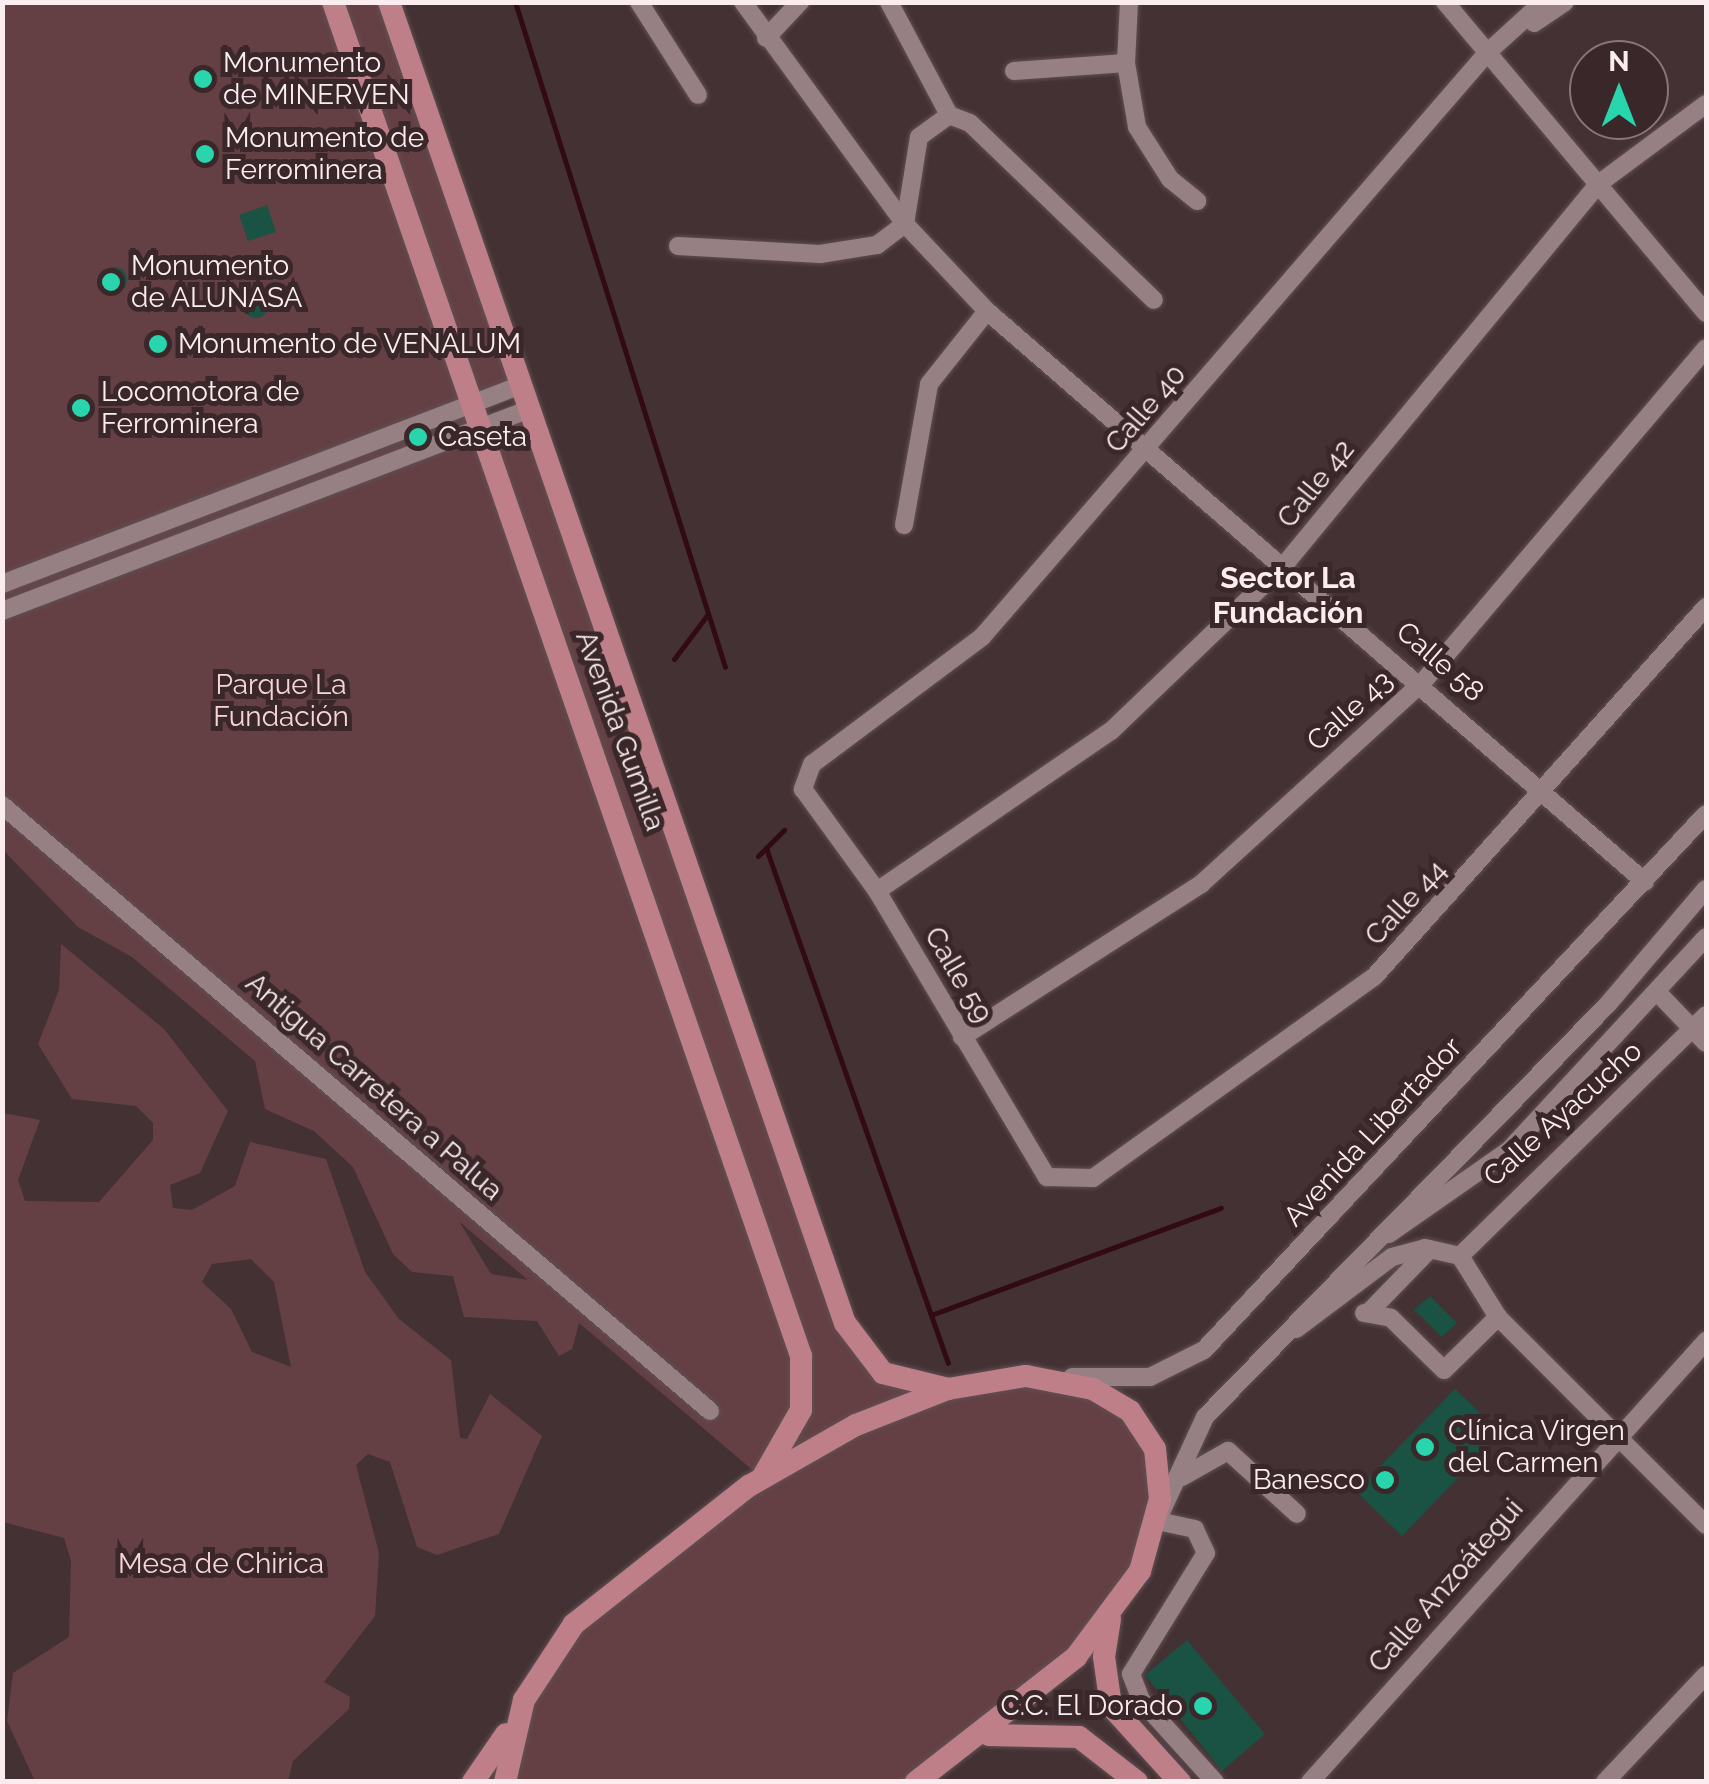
<!DOCTYPE html>
<meta charset="utf-8">
<style>
body{margin:0}
#map{position:relative;width:1709px;height:1784px;overflow:hidden;background:#443133;font-family:Raleway,sans-serif}
div>[style]{position:absolute}
.green>*{inset:0;background:#644045}
.stream>*{height:5px;margin:-2.5px;padding:0 2.5px;transform-origin:2.5px;border-radius:2.5px;background:#310a13}
.building>*{inset:0;background:#1a5243}
.round{border-radius:50%}
.roads{filter:drop-shadow(0 0 2px #605052) drop-shadow(0 0 2px #605052)}
.minor>*{height:18px;margin:-9px;padding:0 9px;transform-origin:9px;border-radius:9px;background:#978083}
.major>*{height:22px;margin:-11px;padding:0 11px;transform-origin:11px;border-radius:11px;background:#bf7f89}
.dots>*{width:28px;height:28px;translate:-50% -50%;box-sizing:border-box;border:5px solid #3a2729;border-radius:50%}
span{translate:-50% -50%;white-space:nowrap;text-align:center;line-height:1.15;-webkit-text-stroke:10px #3a2729;paint-order:stroke}
.poi-label{font-size:28px;color:#fbedef}
.left{translate:0 -50%;text-align:left}
.right{translate:-100% -50%;text-align:right}
.street-label{font-size:28px;color:#fbedef}
.park-label{font-size:28px;color:#f6d4d8}
.neighbourhood-label{font-size:30px;color:#fbedef;font-weight:700}
.frame{position:absolute;inset:0;border:5px solid #fbedef;pointer-events:none}
.north{position:absolute;left:1569px;top:40px;width:100px;height:100px;box-sizing:border-box;background:#3a2729;border:2px solid #877678;border-radius:50%;rotate:0deg;font-size:28px;font-weight:700;line-height:40px;text-align:center;color:#fbedef}
.north::after{content:'';display:block;margin:auto;width:35px;height:45px;background:#29d5ac;clip-path:polygon(50% 0,100% 100%,50% 72%,0 100%)}
</style>
<div id="map">
<div class="green">
<i style="clip-path:polygon(evenodd,3px 3px,333px 3px,804px 1381px,762px 1478px,579px 1323px,572px 1349px,559px 1356px,537px 1321px,464px 1317px,453px 1276px,412px 1272px,393px 1254px,353px 1167px,314px 1131px,265px 1109px,255px 1061px,132px 957px,78px 927px,3px 850px,3px 3px,460px 1223px,461px 1223px,528px 1280px,491px 1274px,460px 1223px)"></i>
<i style="clip-path:polygon(336px 3px,386px 3px,519px 384px,473px 402px)"></i>
<i style="clip-path:polygon(529px 411px,848px 1342px,931px 1390px,786px 1459px,807px 1395px,483px 428px)"></i>
<i style="clip-path:polygon(evenodd,61px 944px,164px 1029px,228px 1111px,200px 1173px,170px 1185px,173px 1208px,192px 1210px,235px 1186px,250px 1142px,326px 1159px,365px 1272px,399px 1319px,451px 1360px,460px 1438px,467px 1439px,490px 1394px,542px 1436px,499px 1534px,437px 1555px,417px 1547px,390px 1462px,368px 1454px,356px 1465px,379px 1553px,375px 1616px,324px 1682px,350px 1697px,349px 1709px,293px 1761px,288px 1781px,35px 1781px,7px 1721px,13px 1673px,69px 1637px,71px 1561px,64px 1538px,3px 1522px,3px 1113px,40px 1120px,18px 1180px,25px 1201px,99px 1202px,153px 1140px,153px 1123px,136px 1106px,72px 1099px,38px 1044px,59px 990px,61px 944px,251px 1259px,274px 1282px,291px 1367px,252px 1352px,231px 1309px,202px 1282px,212px 1264px,251px 1259px)"></i>
<i style="clip-path:polygon(1010px 1382px,1114px 1405px,1154px 1465px,1145px 1545px,1096px 1627px,906px 1781px,510px 1782px,518px 1730px,559px 1651px,686px 1535px,879px 1420px)"></i>
</div>
<div class="stream">
<i style="left:515px;top:2px;width:697px;rotate:72.47deg"></i>
<i style="left:674px;top:659px;width:56px;rotate:-52.9deg"></i>
<i style="left:766px;top:848px;width:546px;rotate:70.54deg"></i>
<i style="left:758px;top:856px;width:37px;rotate:-45deg"></i>
<i style="left:931px;top:1315px;width:309px;rotate:-20.3deg"></i>
</div>
<div class="building">
<i style="clip-path:polygon(267px 205px,276px 232px,248px 241px,239px 215px)"></i>
<i class="round" style="left:101px;top:267px;width:26px;height:26px"></i>
<i class="round" style="left:244px;top:294px;width:24px;height:24px"></i>
<i style="clip-path:polygon(1430px 1296px,1457px 1323px,1442px 1337px,1414px 1310px)"></i>
<i style="clip-path:polygon(1455px 1389px,1501px 1433px,1402px 1536px,1356px 1491px)"></i>
<i style="clip-path:polygon(1187px 1640px,1265px 1734px,1222px 1771px,1145px 1675px)"></i>
</div>
<div class="roads">
<div class="minor">
<i style="left:639px;top:2px;width:110px;rotate:57.6deg"></i>
<i style="left:743px;top:2px;width:275px;rotate:53.9deg"></i>
<i style="left:905px;top:224px;width:120px;rotate:46.7deg"></i>
<i style="left:987px;top:311px;width:871px;rotate:40.95deg"></i>
<i style="left:889px;top:2px;width:128px;rotate:62deg"></i>
<i style="left:1129px;top:2px;width:61px;rotate:92.8deg"></i>
<i style="left:1126px;top:63px;width:65px;rotate:80.2deg"></i>
<i style="left:1137px;top:127px;width:62px;rotate:57.6deg"></i>
<i style="left:1170px;top:179px;width:35px;rotate:39deg"></i>
<i style="left:1445px;top:2px;width:406px;rotate:50deg"></i>
<i style="left:1543px;top:2px;width:76px;rotate:137.7deg"></i>
<i style="left:1487px;top:53px;width:772px;rotate:130.85deg"></i>
<i style="left:982px;top:637px;width:212px;rotate:143.2deg"></i>
<i style="left:812px;top:764px;width:27px;rotate:110deg"></i>
<i style="left:803px;top:789px;width:126px;rotate:54deg"></i>
<i style="left:877px;top:891px;width:333px;rotate:59.3deg"></i>
<i style="left:1047px;top:1177px;width:46px;rotate:1.2deg"></i>
<i style="left:1093px;top:1178px;width:345px;rotate:-35.6deg"></i>
<i style="left:1374px;top:977px;width:497px;rotate:-48.1deg"></i>
<i style="left:1534px;top:23px;width:37px;rotate:-34deg"></i>
<i style="left:766px;top:38px;width:50px;rotate:-46.6deg"></i>
<i style="left:1014px;top:71px;width:112px;rotate:-4.1deg"></i>
<i style="left:678px;top:246px;width:142px;rotate:3.2deg"></i>
<i style="left:820px;top:254px;width:58px;rotate:-9deg"></i>
<i style="left:877px;top:245px;width:35px;rotate:-37deg"></i>
<i style="left:905px;top:224px;width:88px;rotate:-80.9deg"></i>
<i style="left:919px;top:137px;width:37px;rotate:-36deg"></i>
<i style="left:949px;top:115px;width:22px;rotate:21deg"></i>
<i style="left:970px;top:123px;width:255px;rotate:43.9deg"></i>
<i style="left:904px;top:525px;width:143px;rotate:-79.9deg"></i>
<i style="left:929px;top:384px;width:93px;rotate:-51.5deg"></i>
<i style="left:2px;top:584px;width:556px;rotate:-20.98deg"></i>
<i style="left:2px;top:611px;width:565px;rotate:-20.94deg"></i>
<i style="left:2px;top:805px;width:932px;rotate:40.56deg"></i>
<i style="left:877px;top:891px;width:283px;rotate:-34.4deg"></i>
<i style="left:1111px;top:731px;width:241px;rotate:-43.8deg"></i>
<i style="left:1285px;top:564px;width:491px;rotate:-50.5deg"></i>
<i style="left:1597px;top:185px;width:136px;rotate:-36.6deg"></i>
<i style="left:1658px;top:993px;width:69px;rotate:46.2deg"></i>
<i style="left:962px;top:1037px;width:284px;rotate:-32.6deg"></i>
<i style="left:1201px;top:884px;width:299px;rotate:-42.3deg"></i>
<i style="left:1422px;top:683px;width:439px;rotate:-49.7deg"></i>
<i style="left:1389px;top:1234px;width:146px;rotate:-35deg"></i>
<i style="left:1509px;top:1150px;width:290px;rotate:-47.2deg"></i>
<i style="left:1460px;top:1256px;width:72px;rotate:58.1deg"></i>
<i style="left:1498px;top:1317px;width:294px;rotate:45deg"></i>
<i style="left:1460px;top:1256px;width:344px;rotate:-44.4deg"></i>
<i style="left:1370px;top:1311px;width:86px;rotate:-45.9deg"></i>
<i style="left:1364px;top:1313px;width:27px;rotate:10deg"></i>
<i style="left:1391px;top:1318px;width:74px;rotate:44.5deg"></i>
<i style="left:1444px;top:1370px;width:76px;rotate:-44.5deg"></i>
<i style="left:1296px;top:1329px;width:120px;rotate:-36.9deg"></i>
<i style="left:1392px;top:1257px;width:34px;rotate:-15deg"></i>
<i style="left:1425px;top:1248px;width:36px;rotate:13deg"></i>
<i style="left:1072px;top:1377px;width:78px"></i>
<i style="left:1150px;top:1377px;width:60px;rotate:-26.6deg"></i>
<i style="left:1204px;top:1350px;width:734px;rotate:-46.88deg"></i>
<i style="left:1182px;top:1477px;width:53px;rotate:-29.5deg"></i>
<i style="left:1228px;top:1451px;width:93px;rotate:42.4deg"></i>
<i style="left:1215px;top:1782px;width:110px;rotate:-132.1deg"></i>
<i style="left:1141px;top:1700px;width:28px;rotate:-111deg"></i>
<i style="left:1131px;top:1674px;width:142px;rotate:-58.2deg"></i>
<i style="left:1206px;top:1553px;width:26px;rotate:-115deg"></i>
<i style="left:1195px;top:1529px;width:39px;rotate:-168deg"></i>
<i style="left:1157px;top:1521px;width:115px;rotate:-65.2deg"></i>
<i style="left:1205px;top:1417px;width:577px;rotate:-45.7deg"></i>
<i style="left:1608px;top:1004px;width:151px;rotate:-49.6deg"></i>
<i style="left:1310px;top:1782px;width:593px;rotate:-48.08deg"></i>
<i style="left:1605px;top:1782px;width:147px;rotate:-46.7deg"></i>
</div>
<div class="major">
<i style="left:333px;top:2px;width:1433px;rotate:70.93deg"></i>
<i style="left:801px;top:1356px;width:54px;rotate:90deg"></i>
<i style="left:801px;top:1410px;width:78px;rotate:119.8deg"></i>
<i style="left:389px;top:2px;width:1397px;rotate:70.96deg"></i>
<i style="left:845px;top:1323px;width:63px;rotate:52.8deg"></i>
<i style="left:883px;top:1373px;width:67px;rotate:13.8deg"></i>
<i style="left:1110px;top:1619px;width:38px;rotate:99deg"></i>
<i style="left:1104px;top:1657px;width:49px;rotate:81.9deg"></i>
<i style="left:1111px;top:1706px;width:103px;rotate:47.8deg"></i>
<i style="left:989px;top:1735px;width:90px;rotate:1.3deg"></i>
<i style="left:1079px;top:1737px;width:73px;rotate:37.8deg"></i>
<i style="left:473px;top:1782px;width:58px;rotate:-55.5deg"></i>
<i style="left:505px;top:1782px;width:84px;rotate:-77deg"></i>
<i style="left:524px;top:1700px;width:91px;rotate:-56.7deg"></i>
<i style="left:574px;top:1624px;width:223px;rotate:-38.3deg"></i>
<i style="left:749px;top:1486px;width:123px;rotate:-29.7deg"></i>
<i style="left:856px;top:1425px;width:99px;rotate:-21.4deg"></i>
<i style="left:948px;top:1389px;width:79px;rotate:-9.5deg"></i>
<i style="left:1026px;top:1376px;width:68px;rotate:11deg"></i>
<i style="left:1093px;top:1389px;width:43px;rotate:30.7deg"></i>
<i style="left:1130px;top:1411px;width:45px;rotate:56.7deg"></i>
<i style="left:1155px;top:1449px;width:50px;rotate:84.3deg"></i>
<i style="left:1160px;top:1499px;width:75px;rotate:105.5deg"></i>
<i style="left:1140px;top:1571px;width:107px;rotate:126.7deg"></i>
<i style="left:1076px;top:1657px;width:203px;rotate:142deg"></i>
</div>
</div>
<div class="dots">
<i style="left:203px;top:79px;background:#29d5ac"></i>
<i style="left:205px;top:154px;background:#29d5ac"></i>
<i style="left:111px;top:282px;background:#29d5ac"></i>
<i style="left:158px;top:344px;background:#29d5ac"></i>
<i style="left:81px;top:408px;background:#29d5ac"></i>
<i style="left:418px;top:437px;background:#29d5ac"></i>
<i style="left:1425px;top:1447px;background:#29d5ac"></i>
<i style="left:1385px;top:1480px;background:#29d5ac"></i>
<i style="left:1203px;top:1706px;background:#29d5ac"></i>
</div>
<div class="poi-label">
<span class="left" style="left:223px;top:79px">Monumento<br>de MINERVEN</span>
<span class="left" style="left:225px;top:154px">Monumento de<br>Ferrominera</span>
<span class="left" style="left:131px;top:282px">Monumento<br>de ALUNASA</span>
<span class="left" style="left:178px;top:344px">Monumento de VENALUM</span>
<span class="left" style="left:101px;top:408px">Locomotora de<br>Ferrominera</span>
<span class="left" style="left:438px;top:437px">Caseta</span>
<span class="left" style="left:1448px;top:1447px">Clínica Virgen<br>del Carmen</span>
<span class="right" style="left:1365px;top:1480px">Banesco</span>
<span class="right" style="left:1183px;top:1706px">C.C. El Dorado</span>
</div>
<div class="street-label">
<span style="left:1146px;top:409px;rotate:-49deg">Calle 40</span>
<span style="left:1316px;top:484px;rotate:-51deg">Calle 42</span>
<span style="left:1440px;top:662px;rotate:41deg">Calle 58</span>
<span style="left:1350px;top:711px;rotate:-42deg">Calle 43</span>
<span style="left:620px;top:731px;rotate:70deg">Avenida Gumilla</span>
<span style="left:1406px;top:903px;rotate:-47deg">Calle 44</span>
<span style="left:958px;top:975px;rotate:60deg">Calle 59</span>
<span style="left:374px;top:1087px;rotate:41deg">Antigua Carretera a Palua</span>
<span style="left:1563px;top:1114px;rotate:-42deg">Calle Ayacucho</span>
<span style="left:1373px;top:1132px;rotate:-47deg">Avenida Libertador</span>
<span style="left:1446px;top:1586px;rotate:-49deg">Calle Anzoátegui</span>
</div>
<div class="park-label">
<span style="left:281px;top:701px">Parque La<br>Fundación</span>
<span style="left:221px;top:1564px">Mesa de Chirica</span>
</div>
<div class="neighbourhood-label">
<span style="left:1288px;top:595px">Sector La<br>Fundación</span>
</div>
<div class="frame"></div>
<div class="north">N</div>
</div>
